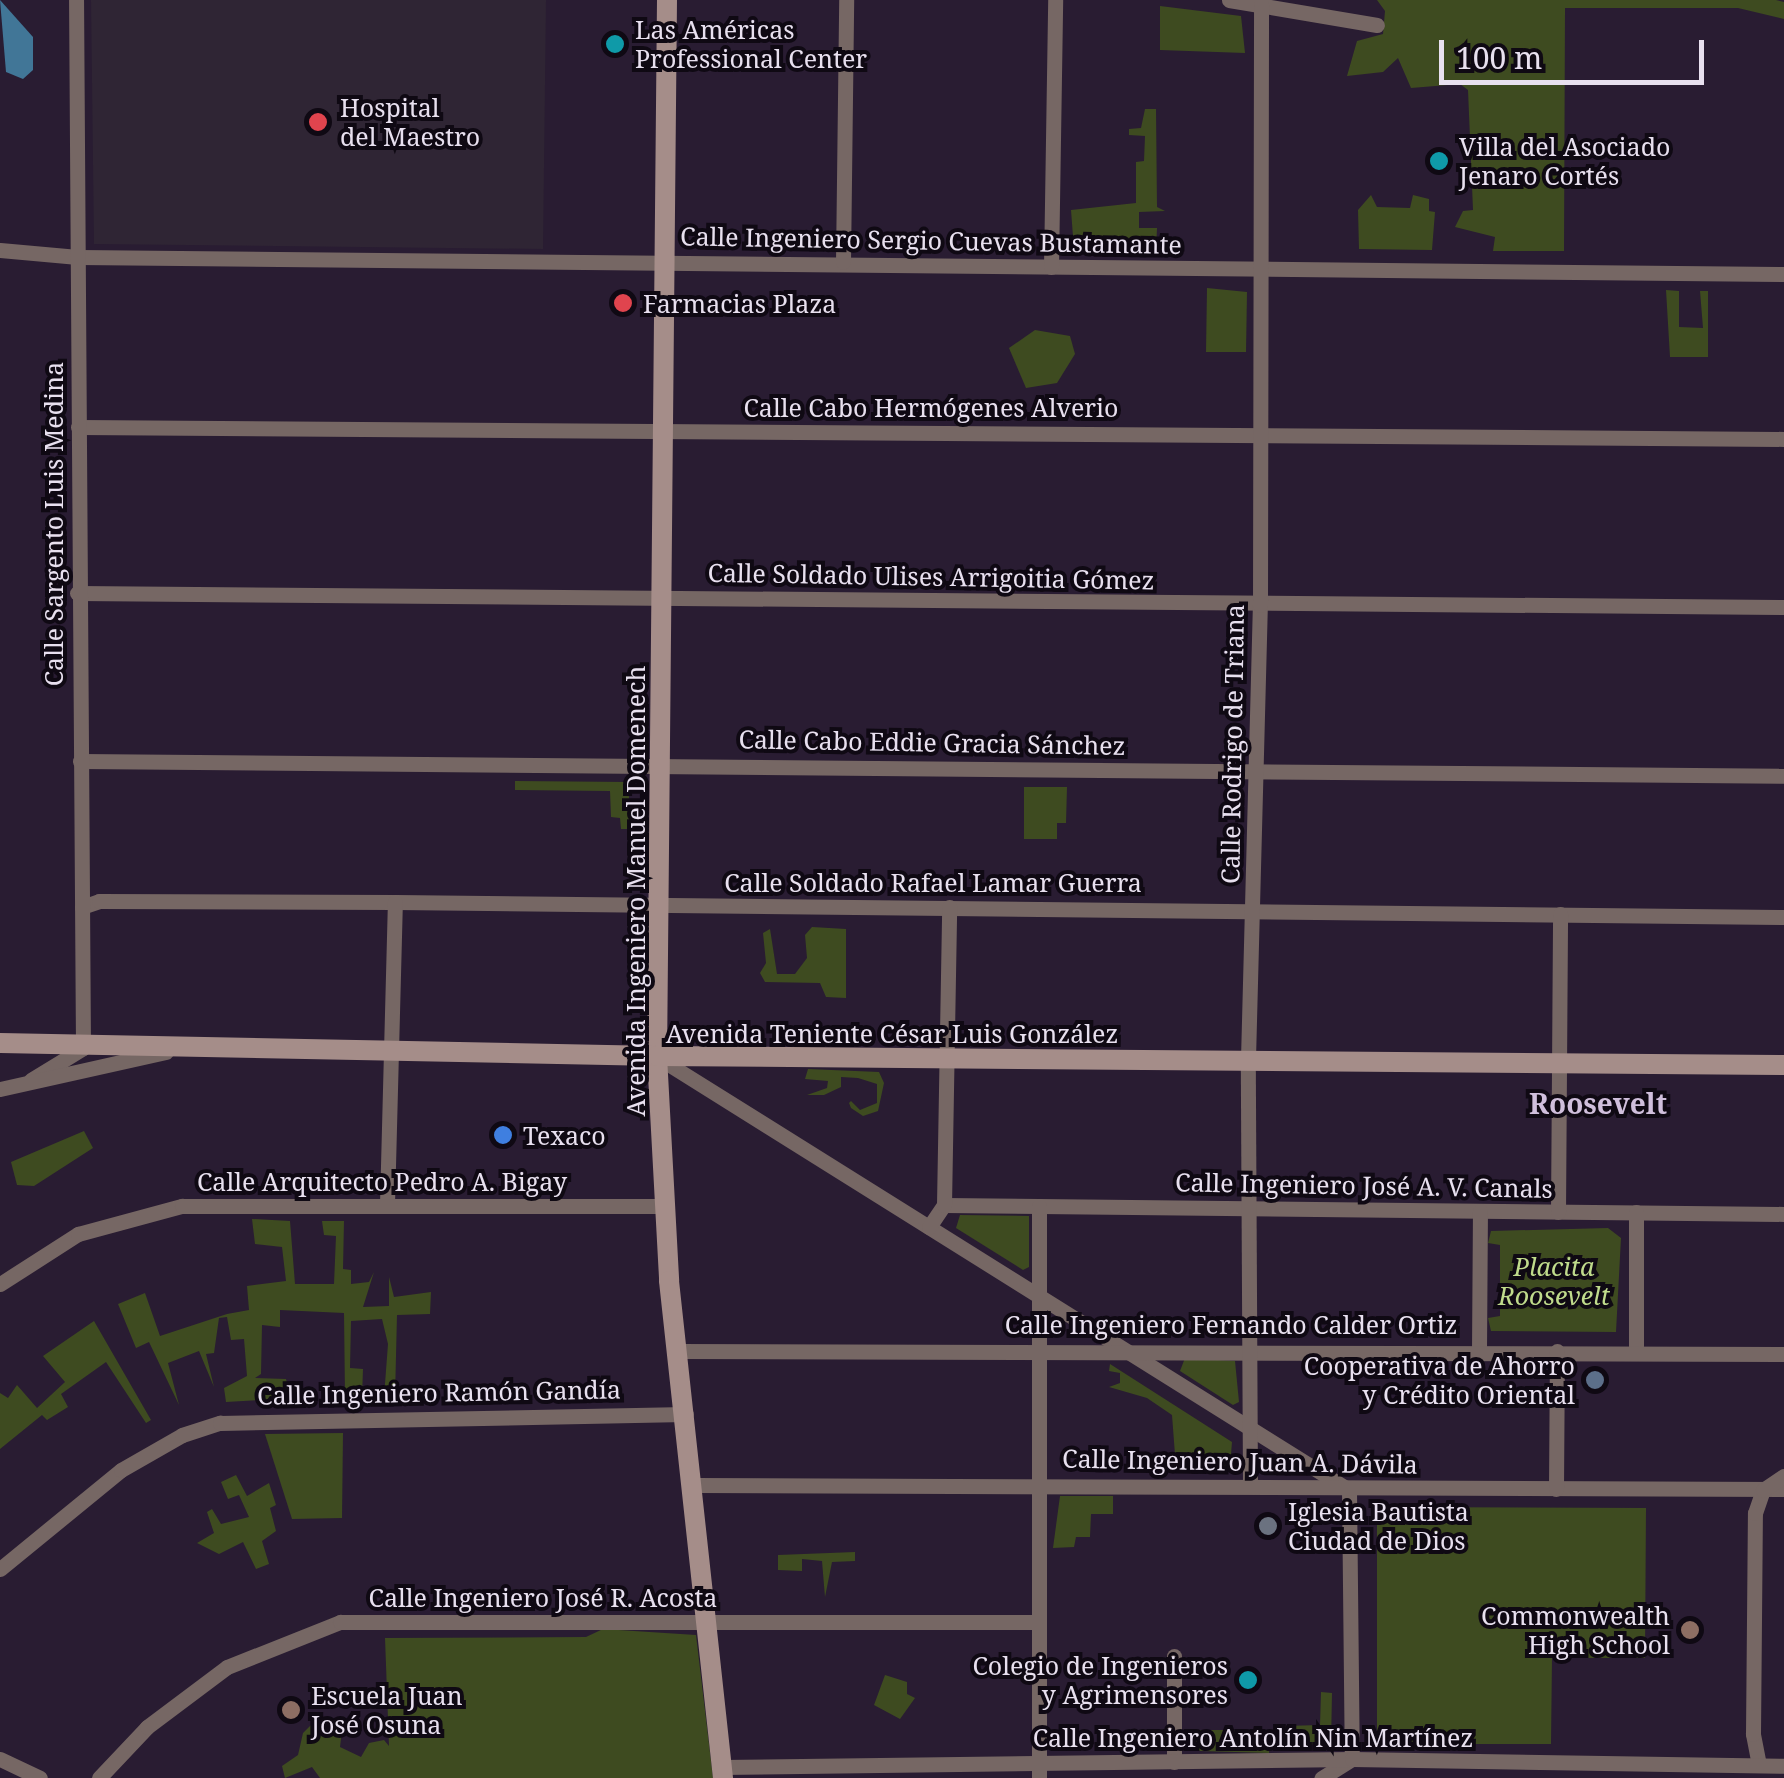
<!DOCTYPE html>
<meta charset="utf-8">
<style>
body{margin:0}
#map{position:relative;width:1784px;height:1778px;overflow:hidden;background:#291c32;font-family:"Noto Serif",serif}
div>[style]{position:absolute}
.medical>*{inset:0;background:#2f2534}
.green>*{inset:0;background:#3e4b20}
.water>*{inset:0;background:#417697}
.street>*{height:15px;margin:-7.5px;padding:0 7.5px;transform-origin:7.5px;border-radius:7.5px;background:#766764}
.secondary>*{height:20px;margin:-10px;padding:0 10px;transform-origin:10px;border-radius:10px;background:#a58d89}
.dots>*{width:28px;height:28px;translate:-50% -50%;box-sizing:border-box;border:5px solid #0f0913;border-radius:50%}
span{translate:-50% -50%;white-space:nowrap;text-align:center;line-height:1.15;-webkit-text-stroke:8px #0f0913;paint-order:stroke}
.poi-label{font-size:25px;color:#e8e0ef}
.left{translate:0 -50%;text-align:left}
.right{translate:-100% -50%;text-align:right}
.street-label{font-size:25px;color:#e8e0ef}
.park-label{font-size:25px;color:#c0db8c;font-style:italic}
.neighbourhood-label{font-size:28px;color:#d0bfdc;font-weight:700}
.scale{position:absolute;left:1439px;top:40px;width:265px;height:45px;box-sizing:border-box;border:5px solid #e8e0ef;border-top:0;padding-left:12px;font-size:30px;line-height:35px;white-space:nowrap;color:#e8e0ef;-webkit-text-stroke:8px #0f0913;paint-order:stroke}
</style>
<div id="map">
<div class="medical">
<i style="clip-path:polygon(91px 0,546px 0,543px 249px,94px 244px)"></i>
</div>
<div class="green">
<i style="clip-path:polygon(1377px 0,1776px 0,1784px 2px,1784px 19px,1738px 8px,1565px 8px,1564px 251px,1493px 251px,1495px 237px,1455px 227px,1463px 211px,1473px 210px,1468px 90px,1460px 84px,1411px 88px,1398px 58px,1383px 72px,1347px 76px,1357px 41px,1383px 34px,1385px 11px)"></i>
<i style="clip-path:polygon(1160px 6px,1241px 16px,1245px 53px,1160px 50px)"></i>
<i style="clip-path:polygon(1145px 109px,1156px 109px,1157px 207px,1165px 211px,1139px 212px,1139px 228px,1157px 228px,1156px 252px,1074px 250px,1071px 210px,1136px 203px,1136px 162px,1144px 161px,1145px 136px,1129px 135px,1129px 129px,1141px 128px)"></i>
<i style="clip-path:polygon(1371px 195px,1377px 207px,1410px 208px,1413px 195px,1429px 199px,1429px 211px,1435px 212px,1432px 250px,1359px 249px,1358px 210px)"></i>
<i style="clip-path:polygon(1207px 288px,1247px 292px,1246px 352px,1206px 352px)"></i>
<i style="clip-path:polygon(1666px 290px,1679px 291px,1679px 327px,1703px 328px,1700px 291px,1708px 291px,1708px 357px,1670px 357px)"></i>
<i style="clip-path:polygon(1035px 330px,1070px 336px,1075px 354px,1057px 383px,1026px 388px,1009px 348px)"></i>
<i style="clip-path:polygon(515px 781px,628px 782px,631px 829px,621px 829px,620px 818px,611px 817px,610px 791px,515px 790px)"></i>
<i style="clip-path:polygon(1024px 787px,1067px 787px,1066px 823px,1057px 823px,1057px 839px,1024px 839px)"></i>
<i style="clip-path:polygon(812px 927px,846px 929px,846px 998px,826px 997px,820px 983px,765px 982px,760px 973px,766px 963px,763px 933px,770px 929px,777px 974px,795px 974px,807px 958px,805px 935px)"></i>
<i style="clip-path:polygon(808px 1069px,879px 1072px,884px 1083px,878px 1111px,863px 1116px,851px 1108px,849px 1103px,851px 1101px,860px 1110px,877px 1103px,877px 1084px,858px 1078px,841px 1077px,841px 1087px,824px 1095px,807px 1095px,827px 1088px,828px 1081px,805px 1079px)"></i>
<i style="clip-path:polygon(84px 1131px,93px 1148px,34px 1186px,17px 1185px,11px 1162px)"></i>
<i style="clip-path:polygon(960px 1215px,1029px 1216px,1029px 1267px,1023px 1270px,956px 1228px)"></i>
<i style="clip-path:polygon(252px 1219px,290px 1221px,295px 1284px,334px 1284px,336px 1236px,324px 1235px,322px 1221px,344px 1221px,343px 1269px,351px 1270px,351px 1284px,369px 1282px,374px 1272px,363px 1307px,389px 1306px,389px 1277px,394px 1297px,431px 1292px,430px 1314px,397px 1315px,395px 1397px,384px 1397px,388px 1344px,382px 1319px,351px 1321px,350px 1368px,363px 1369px,362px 1397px,345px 1397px,344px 1313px,280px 1310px,280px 1327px,262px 1325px,261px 1374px,255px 1378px,286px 1379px,291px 1398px,226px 1402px,224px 1388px,247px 1376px,244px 1339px,231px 1340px,227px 1317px,219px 1318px,214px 1353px,206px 1354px,214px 1387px,199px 1351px,168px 1363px,179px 1405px,149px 1342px,136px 1348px,118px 1304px,145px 1293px,160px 1336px,227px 1314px,249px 1310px,247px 1286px,286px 1281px,282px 1247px,255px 1244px)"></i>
<i style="clip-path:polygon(1608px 1228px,1621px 1238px,1616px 1332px,1491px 1331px,1488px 1318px,1500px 1316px,1500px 1245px,1488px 1243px,1491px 1231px)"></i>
<i style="clip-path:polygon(94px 1321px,151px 1420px,146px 1423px,106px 1362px,61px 1394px,68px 1407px,47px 1420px,42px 1415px,0 1449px,0 1393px,8px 1398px,17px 1385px,37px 1408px,65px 1382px,43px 1356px)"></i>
<i style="clip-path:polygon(1185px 1358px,1235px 1361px,1239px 1402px,1233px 1405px,1180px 1371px)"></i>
<i style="clip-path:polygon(1110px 1364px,1232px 1442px,1230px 1467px,1176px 1468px,1172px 1415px,1147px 1398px,1109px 1387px,1120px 1383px,1120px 1373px,1109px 1371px)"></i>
<i style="clip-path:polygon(343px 1433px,342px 1518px,292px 1519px,265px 1434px)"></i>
<i style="clip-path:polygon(236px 1475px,247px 1496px,269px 1483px,276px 1505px,270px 1508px,276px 1531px,262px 1541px,269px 1564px,256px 1569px,243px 1542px,219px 1554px,197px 1543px,214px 1533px,207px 1512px,212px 1509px,221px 1524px,249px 1517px,239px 1495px,228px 1499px,221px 1482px)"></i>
<i style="clip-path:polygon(1060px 1496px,1113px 1496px,1113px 1514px,1091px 1514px,1090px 1537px,1076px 1537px,1074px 1547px,1053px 1548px)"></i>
<i style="clip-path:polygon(1377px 1507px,1646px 1508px,1645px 1658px,1552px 1658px,1551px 1744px,1377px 1744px)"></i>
<i style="clip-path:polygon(855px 1552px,855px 1561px,832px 1562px,825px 1597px,822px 1561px,802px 1559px,802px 1571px,778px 1570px,778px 1555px)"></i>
<i style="clip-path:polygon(603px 1629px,696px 1635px,713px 1778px,320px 1778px,312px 1767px,285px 1778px,282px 1766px,298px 1755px,303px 1733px,317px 1719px,342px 1731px,340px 1747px,361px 1757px,369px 1743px,384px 1740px,389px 1746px,385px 1638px,586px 1637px)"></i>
<i style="clip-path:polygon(885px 1675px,907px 1682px,907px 1694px,915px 1698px,900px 1719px,874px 1705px)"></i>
<i style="clip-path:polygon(1321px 1692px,1332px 1693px,1331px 1744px,1289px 1745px,1285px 1726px,1320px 1725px)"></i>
<i style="clip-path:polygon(1192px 1730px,1270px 1730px,1250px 1739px,1269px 1745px,1269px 1753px,1200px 1751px,1191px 1743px)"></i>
</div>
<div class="water">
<i style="clip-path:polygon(0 0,33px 37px,33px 70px,23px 79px,6px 72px)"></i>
</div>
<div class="street">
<i style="left:1229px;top:0;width:150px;rotate:9.6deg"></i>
<i style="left:0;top:250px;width:78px;rotate:5.1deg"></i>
<i style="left:78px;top:257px;width:1706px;rotate:0.57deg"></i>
<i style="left:843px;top:262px;width:262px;rotate:-89.3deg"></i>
<i style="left:1051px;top:267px;width:267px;rotate:-89.1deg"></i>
<i style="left:78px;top:427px;width:1706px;rotate:0.4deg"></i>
<i style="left:77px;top:593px;width:1707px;rotate:0.47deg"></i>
<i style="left:80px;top:761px;width:1704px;rotate:0.5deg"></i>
<i style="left:82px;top:907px;width:18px;rotate:-19deg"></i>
<i style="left:99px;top:901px;width:296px;rotate:0.2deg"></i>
<i style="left:395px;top:902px;width:1389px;rotate:0.62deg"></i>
<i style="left:657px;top:1057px;width:816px;rotate:32.04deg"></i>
<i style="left:1349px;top:1490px;width:269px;rotate:89.4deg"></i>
<i style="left:1352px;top:1759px;width:36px;rotate:148deg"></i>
<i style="left:31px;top:1080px;width:61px;rotate:-31.6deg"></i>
<i style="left:83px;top:1048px;width:1048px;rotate:-90.38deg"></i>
<i style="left:0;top:1089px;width:170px;rotate:-12.6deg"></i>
<i style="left:387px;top:1204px;width:302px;rotate:-88.5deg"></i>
<i style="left:944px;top:1205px;width:840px;rotate:0.61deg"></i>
<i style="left:1558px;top:1212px;width:298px;rotate:-89.6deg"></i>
<i style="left:1636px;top:1212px;width:140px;rotate:90deg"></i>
<i style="left:929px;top:1227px;width:27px;rotate:-56deg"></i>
<i style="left:944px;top:1205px;width:298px;rotate:-89deg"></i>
<i style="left:0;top:1284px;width:93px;rotate:-32.7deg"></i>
<i style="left:78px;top:1234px;width:108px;rotate:-15.1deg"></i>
<i style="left:182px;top:1206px;width:482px"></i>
<i style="left:1479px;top:1350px;width:139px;rotate:-89.6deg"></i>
<i style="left:679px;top:1351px;width:1105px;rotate:0.16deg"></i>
<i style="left:1250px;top:1484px;width:425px;rotate:-90.3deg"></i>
<i style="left:1248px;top:1059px;width:454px;rotate:-88.5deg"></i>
<i style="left:1260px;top:605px;width:601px;rotate:-89.9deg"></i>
<i style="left:695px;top:1485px;width:1089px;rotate:0.21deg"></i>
<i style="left:1556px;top:1489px;width:138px;rotate:-89.6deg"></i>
<i style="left:0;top:1569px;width:156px;rotate:-39.3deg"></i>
<i style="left:121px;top:1470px;width:70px;rotate:-29.8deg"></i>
<i style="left:182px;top:1435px;width:40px;rotate:-18deg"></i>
<i style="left:220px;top:1423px;width:466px;rotate:-1.1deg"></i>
<i style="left:0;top:1759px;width:44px;rotate:25.4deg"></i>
<i style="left:1174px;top:1762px;width:106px;rotate:-90deg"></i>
<i style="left:1759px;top:1765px;width:32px;rotate:-101deg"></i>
<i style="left:1753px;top:1734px;width:221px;rotate:-89.5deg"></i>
<i style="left:1755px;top:1513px;width:24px;rotate:-71deg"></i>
<i style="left:1763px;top:1490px;width:25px;rotate:-34deg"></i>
<i style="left:722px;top:1767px;width:630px;rotate:-0.73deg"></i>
<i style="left:1352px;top:1759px;width:432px;rotate:0.9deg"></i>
<i style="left:99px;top:1778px;width:70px;rotate:-46.7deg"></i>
<i style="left:147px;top:1727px;width:100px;rotate:-36.9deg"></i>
<i style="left:227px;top:1667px;width:122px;rotate:-21.7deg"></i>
<i style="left:340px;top:1622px;width:697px"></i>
<i style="left:1039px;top:1778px;width:572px;rotate:-90deg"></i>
</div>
<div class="secondary">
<i style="left:667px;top:0;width:1056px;rotate:90.54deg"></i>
<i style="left:657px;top:1056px;width:225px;rotate:86.9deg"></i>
<i style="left:669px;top:1281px;width:500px;rotate:83.8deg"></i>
<i style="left:0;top:1043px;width:657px;rotate:1.13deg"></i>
<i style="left:657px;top:1056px;width:1127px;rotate:0.46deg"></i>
</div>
<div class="dots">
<i style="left:615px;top:44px;background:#0f9aa8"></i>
<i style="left:318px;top:122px;background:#e0444e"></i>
<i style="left:1439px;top:161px;background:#0f9aa8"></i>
<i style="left:623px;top:303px;background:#e0444e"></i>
<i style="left:503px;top:1135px;background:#3f7fe0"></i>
<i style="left:1595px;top:1380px;background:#5c6f8a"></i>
<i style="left:1268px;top:1526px;background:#6b7280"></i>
<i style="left:1690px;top:1630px;background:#8d6e63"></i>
<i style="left:1248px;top:1680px;background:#0f9aa8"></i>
<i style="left:291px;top:1710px;background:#8d6e63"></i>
</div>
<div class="poi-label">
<span class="left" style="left:635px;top:44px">Las Américas<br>Professional Center</span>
<span class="left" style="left:340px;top:122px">Hospital<br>del Maestro</span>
<span class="left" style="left:1459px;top:161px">Villa del Asociado<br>Jenaro Cortés</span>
<span class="left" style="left:643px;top:303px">Farmacias Plaza</span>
<span class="left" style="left:523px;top:1135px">Texaco</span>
<span class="right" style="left:1575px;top:1380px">Cooperativa de Ahorro<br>y Crédito Oriental</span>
<span class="left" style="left:1288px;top:1526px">Iglesia Bautista<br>Ciudad de Dios</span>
<span class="right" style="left:1670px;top:1630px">Commonwealth<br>High School</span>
<span class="right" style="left:1228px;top:1680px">Colegio de Ingenieros<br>y Agrimensores</span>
<span class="left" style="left:311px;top:1710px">Escuela Juan<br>José Osuna</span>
</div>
<div class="street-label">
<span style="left:931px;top:240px;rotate:1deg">Calle Ingeniero Sergio Cuevas Bustamante</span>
<span style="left:931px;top:407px">Calle Cabo Hermógenes Alverio</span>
<span style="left:53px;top:524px;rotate:-90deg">Calle Sargento Luis Medina</span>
<span style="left:931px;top:576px;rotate:1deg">Calle Soldado Ulises Arrigoitia Gómez</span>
<span style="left:932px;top:742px;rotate:1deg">Calle Cabo Eddie Gracia Sánchez</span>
<span style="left:1232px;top:744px;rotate:-89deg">Calle Rodrigo de Triana</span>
<span style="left:933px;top:882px">Calle Soldado Rafael Lamar Guerra</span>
<span style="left:635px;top:891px;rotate:-90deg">Avenida Ingeniero Manuel Domenech</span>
<span style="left:892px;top:1033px">Avenida Teniente César Luis González</span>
<span style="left:382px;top:1181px">Calle Arquitecto Pedro A. Bigay</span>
<span style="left:1364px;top:1185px;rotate:1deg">Calle Ingeniero José A. V. Canals</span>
<span style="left:1231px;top:1324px">Calle Ingeniero Fernando Calder Ortiz</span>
<span style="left:439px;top:1392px;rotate:-1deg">Calle Ingeniero Ramón Gandía</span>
<span style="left:1240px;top:1461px;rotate:1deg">Calle Ingeniero Juan A. Dávila</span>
<span style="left:543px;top:1597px">Calle Ingeniero José R. Acosta</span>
<span style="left:1253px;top:1737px">Calle Ingeniero Antolín Nin Martínez</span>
</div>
<div class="park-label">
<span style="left:1554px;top:1281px">Placita<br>Roosevelt</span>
</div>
<div class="neighbourhood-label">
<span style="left:1598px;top:1103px">Roosevelt</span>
</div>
<div class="scale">100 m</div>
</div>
